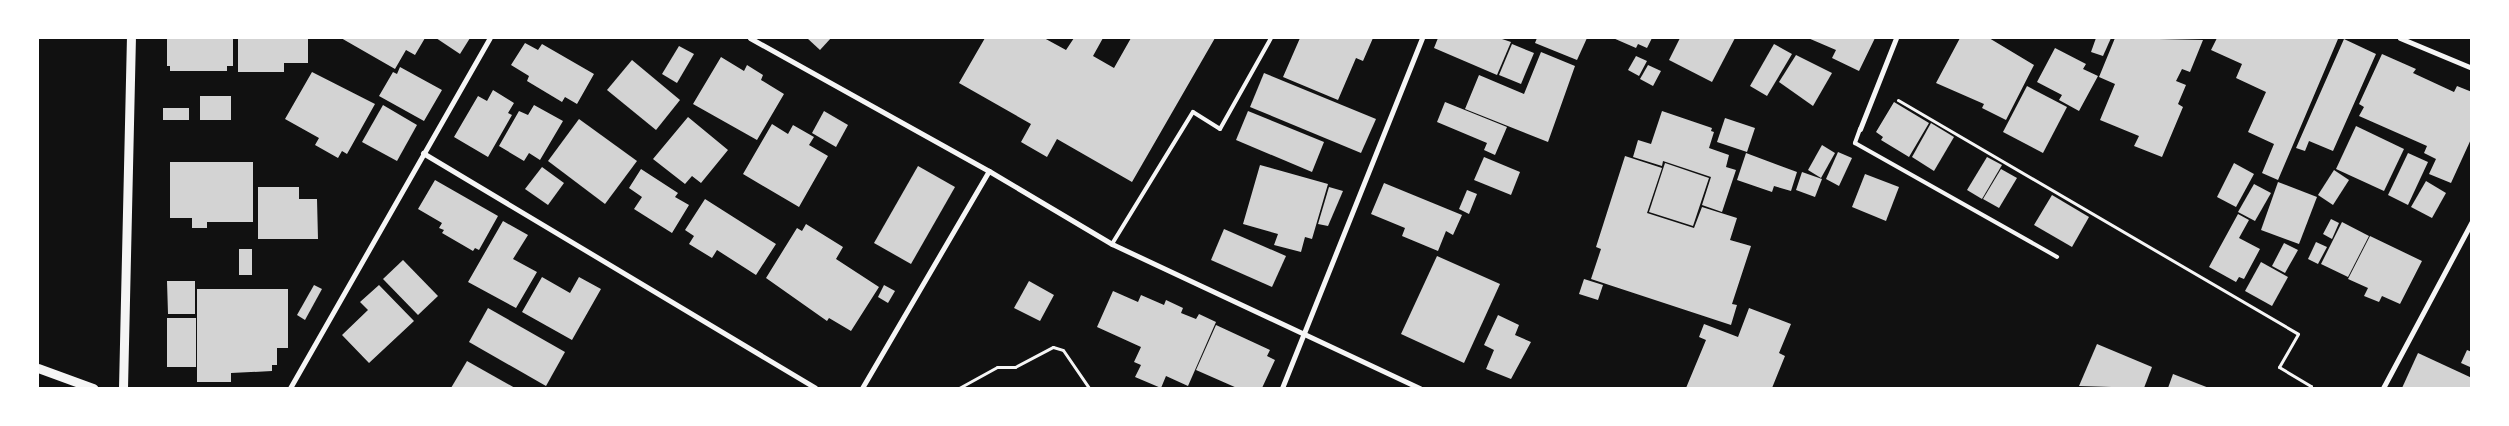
<!DOCTYPE html>
<style>
body{margin:0}
#map{position:relative;width:2509px;height:426px;overflow:hidden;background:#111;font-family:Ubuntu,sans-serif}
div>[style]{position:absolute}
.building>*{inset:0;background:#d3d3d3}
.path>*{height:3px;margin:-1.5px;padding:0 1.5px;transform-origin:1.5px;border-radius:1.5px;background:#f5f5f5}
.service>*{height:4px;margin:-2px;padding:0 2px;transform-origin:2px;border-radius:2px;background:#f5f5f5}
.minor>*{height:5px;margin:-2.5px;padding:0 2.5px;transform-origin:2.5px;border-radius:2.5px;background:#f5f5f5}
.tertiary>*{height:9px;margin:-4.5px;padding:0 4.5px;transform-origin:4.5px;border-radius:4.5px;background:#f5f5f5}
span{translate:-50% -50%;white-space:nowrap;text-align:center;line-height:1.15;-webkit-text-stroke:4px #fff;paint-order:stroke}
.frame{position:absolute;inset:0;border:39px solid #fff;pointer-events:none}
</style>
<div id="map">
<div class="building">
<i style="clip-path:polygon(167px 38px,233px 38px,233px 66px,227px 66px,227px 71px,170px 71px,170px 66px,167px 66px)"></i>
<i style="clip-path:polygon(238px 38px,308px 38px,308px 63px,284px 63px,284px 72px,238px 72px)"></i>
<i style="clip-path:polygon(341px 38px,425px 38px,415px 55px,406px 50px,395px 69px)"></i>
<i style="clip-path:polygon(436px 38px,470px 38px,460px 54px)"></i>
<i style="clip-path:polygon(807px 38px,831px 38px,820px 50px)"></i>
<i style="clip-path:polygon(985px 38px,1044px 38px,1066px 50px,1074px 38px,1103px 38px,1093px 56px,1114px 68px,1131px 38px,1215px 38px,1132px 182px,1057px 139px,1047px 157px,1021px 142px,1031px 124px,959px 83px)"></i>
<i style="clip-path:polygon(1300px 38px,1373px 38px,1363px 61px,1356px 58px,1338px 100px,1283px 77px)"></i>
<i style="clip-path:polygon(1438px 38px,1499px 38px,1511px 42px,1497px 75px,1434px 48px)"></i>
<i style="clip-path:polygon(1537px 38px,1587px 38px,1577px 60px,1535px 43px)"></i>
<i style="clip-path:polygon(1613px 38px,1652px 38px,1647px 48px,1638px 44px,1636px 48px)"></i>
<i style="clip-path:polygon(1680px 38px,1735px 38px,1712px 82px,1669px 60px)"></i>
<i style="clip-path:polygon(1808px 38px,1875px 38px,1859px 71px,1832px 58px,1836px 50px)"></i>
<i style="clip-path:polygon(1960px 38px,1989px 38px,2034px 65px,2006px 120px,1982px 108px,1984px 104px,1936px 83px)"></i>
<i style="clip-path:polygon(2096px 38px,2111px 38px,2103px 56px,2091px 52px)"></i>
<i style="clip-path:polygon(2115px 38px,2203px 40px,2190px 72px,2182px 69px,2176px 81px,2186px 85px,2178px 104px,2183px 107px,2162px 157px,2134px 146px,2139px 136px,2100px 120px,2115px 84px,2099px 77px)"></i>
<i style="clip-path:polygon(2217px 38px,2338px 39px,2278px 180px,2262px 173px,2274px 144px,2248px 132px,2266px 92px,2236px 78px,2242px 64px,2211px 50px)"></i>
<i style="clip-path:polygon(2344px 39px,2376px 54px,2333px 151px,2309px 141px,2305px 151px,2296px 148px)"></i>
<i style="clip-path:polygon(525px 43px,538px 50px,542px 44px,594px 74px,577px 104px,565px 97px,562px 102px,527px 81px,529px 76px,511px 65px)"></i>
<i style="clip-path:polygon(1512px 44px,1534px 53px,1521px 84px,1499px 75px)"></i>
<i style="clip-path:polygon(1774px 44px,1792px 54px,1767px 96px,1750px 86px)"></i>
<i style="clip-path:polygon(679px 46px,694px 54px,677px 83px,662px 74px)"></i>
<i style="clip-path:polygon(2055px 48px,2086px 64px,2083px 69px,2098px 76px,2079px 111px,2059px 100px,2062px 95px,2037px 82px)"></i>
<i style="clip-path:polygon(1541px 52px,1575px 66px,1548px 142px,1465px 109px,1479px 75px,1524px 94px)"></i>
<i style="clip-path:polygon(2382px 54px,2416px 69px,2413px 73px,2454px 92px,2457px 86px,2472px 92px,2472px 137px,2451px 183px,2429px 174px,2436px 159px,2424px 153px,2427px 146px,2359px 116px,2364px 107px,2359px 104px)"></i>
<i style="clip-path:polygon(1796px 55px,1832px 73px,1813px 106px,1779px 82px)"></i>
<i style="clip-path:polygon(1636px 56px,1647px 61px,1639px 76px,1628px 70px)"></i>
<i style="clip-path:polygon(721px 57px,744px 71px,747px 65px,763px 75px,761px 80px,784px 94px,757px 140px,693px 104px)"></i>
<i style="clip-path:polygon(632px 60px,680px 100px,656px 130px,607px 90px)"></i>
<i style="clip-path:polygon(1648px 65px,1661px 71px,1653px 86px,1640px 79px)"></i>
<i style="clip-path:polygon(400px 67px,442px 90px,424px 121px,379px 96px,393px 72px,397px 74px)"></i>
<i style="clip-path:polygon(312px 72px,375px 104px,347px 154px,342px 151px,338px 158px,315px 145px,319px 138px,285px 119px)"></i>
<i style="clip-path:polygon(1264px 73px,1376px 119px,1361px 153px,1250px 107px)"></i>
<i style="clip-path:polygon(2027px 86px,2067px 107px,2043px 153px,2003px 132px)"></i>
<i style="clip-path:polygon(493px 90px,514px 103px,508px 113px,512px 115px,488px 157px,454px 137px,478px 96px,487px 101px)"></i>
<i style="clip-path:polygon(200px 96px,231px 96px,231px 120px,200px 120px)"></i>
<i style="clip-path:polygon(1445px 102px,1507px 127px,1495px 155px,1484px 150px,1487px 143px,1437px 122px)"></i>
<i style="clip-path:polygon(1894px 102px,1929px 123px,1909px 157px,1881px 140px,1883px 137px,1876px 132px)"></i>
<i style="clip-path:polygon(383px 105px,417px 125px,397px 161px,362px 142px)"></i>
<i style="clip-path:polygon(534px 105px,563px 121px,540px 160px,529px 153px,524px 161px,499px 146px,519px 111px,528px 115px)"></i>
<i style="clip-path:polygon(163px 108px,189px 108px,189px 120px,163px 120px)"></i>
<i style="clip-path:polygon(824px 111px,848px 125px,836px 147px,812px 133px)"></i>
<i style="clip-path:polygon(1248px 111px,1324px 142px,1312px 172px,1236px 140px)"></i>
<i style="clip-path:polygon(1662px 111px,1712px 128px,1711px 131px,1714px 132px,1709px 148px,1729px 155px,1726px 167px,1736px 170px,1722px 212px,1702px 205px,1711px 177px,1663px 161px,1662px 166px,1633px 157px,1638px 140px,1651px 144px)"></i>
<i style="clip-path:polygon(688px 117px,728px 150px,701px 183px,692px 176px,685px 184px,653px 159px)"></i>
<i style="clip-path:polygon(1725px 118px,1755px 128px,1747px 152px,1717px 142px)"></i>
<i style="clip-path:polygon(579px 119px,637px 161px,605px 204px,548px 161px)"></i>
<i style="clip-path:polygon(1931px 123px,1954px 137px,1934px 171px,1912px 157px)"></i>
<i style="clip-path:polygon(772px 124px,788px 134px,793px 125px,814px 137px,809px 145px,828px 156px,799px 207px,743px 174px)"></i>
<i style="clip-path:polygon(2356px 126px,2404px 149px,2384px 191px,2336px 169px)"></i>
<i style="clip-path:polygon(1822px 145px,1835px 153px,1821px 178px,1808px 170px)"></i>
<i style="clip-path:polygon(1838px 152px,1852px 158px,1839px 186px,1826px 179px)"></i>
<i style="clip-path:polygon(1746px 153px,1797px 172px,1791px 191px,1774px 186px,1772px 192px,1737px 180px)"></i>
<i style="clip-path:polygon(2408px 153px,2428px 162px,2408px 205px,2388px 195px)"></i>
<i style="clip-path:polygon(1625px 156px,1662px 168px,1647px 213px,1694px 228px,1702px 207px,1737px 218px,1730px 240px,1751px 246px,1732px 304px,1737px 305px,1731px 325px,1591px 279px,1601px 249px,1596px 247px)"></i>
<i style="clip-path:polygon(1484px 157px,1520px 172px,1511px 195px,1474px 180px)"></i>
<i style="clip-path:polygon(1987px 157px,2002px 165px,1982px 199px,1967px 190px)"></i>
<i style="clip-path:polygon(170px 162px,253px 162px,253px 222px,207px 222px,207px 228px,192px 228px,192px 218px,170px 218px)"></i>
<i style="clip-path:polygon(1665px 163px,1709px 178px,1693px 226px,1649px 212px)"></i>
<i style="clip-path:polygon(2234px 163px,2254px 174px,2236px 207px,2217px 197px)"></i>
<i style="clip-path:polygon(1260px 165px,1328px 184px,1312px 239px,1305px 237px,1301px 252px,1274px 245px,1278px 234px,1243px 224px)"></i>
<i style="clip-path:polygon(918px 166px,955px 187px,911px 264px,874px 243px)"></i>
<i style="clip-path:polygon(542px 167px,564px 183px,548px 205px,525px 189px)"></i>
<i style="clip-path:polygon(641px 169px,678px 193px,675px 197px,689px 205px,672px 233px,634px 209px,642px 197px,629px 188px)"></i>
<i style="clip-path:polygon(2001px 169px,2017px 178px,1999px 208px,1983px 199px)"></i>
<i style="clip-path:polygon(2334px 170px,2349px 180px,2333px 205px,2318px 195px)"></i>
<i style="clip-path:polygon(1802px 172px,1822px 179px,1815px 197px,1796px 190px)"></i>
<i style="clip-path:polygon(1865px 174px,1899px 187px,1886px 221px,1852px 207px)"></i>
<i style="clip-path:polygon(435px 180px,498px 216px,479px 250px,475px 248px,473px 251px,442px 233px,444px 230px,439px 228px,442px 223px,418px 209px)"></i>
<i style="clip-path:polygon(2426px 181px,2446px 193px,2432px 218px,2411px 207px)"></i>
<i style="clip-path:polygon(2278px 182px,2317px 197px,2299px 244px,2261px 230px)"></i>
<i style="clip-path:polygon(1384px 183px,1462px 215px,1453px 235px,1446px 231px,1438px 251px,1402px 236px,1405px 228px,1371px 214px)"></i>
<i style="clip-path:polygon(2254px 184px,2271px 193px,2255px 221px,2238px 212px)"></i>
<i style="clip-path:polygon(258px 187px,299px 187px,299px 199px,317px 199px,318px 239px,258px 239px)"></i>
<i style="clip-path:polygon(1329px 187px,1343px 191px,1328px 226px,1318px 224px)"></i>
<i style="clip-path:polygon(1467px 190px,1477px 194px,1469px 214px,1459px 209px)"></i>
<i style="clip-path:polygon(2052px 195px,2089px 217px,2072px 247px,2034px 225px)"></i>
<i style="clip-path:polygon(705px 199px,776px 244px,756px 275px,717px 250px,712px 258px,689px 244px,694px 236px,685px 230px)"></i>
<i style="clip-path:polygon(2238px 214px,2249px 220px,2239px 238px,2260px 249px,2244px 279px,2239px 277px,2236px 282px,2209px 267px)"></i>
<i style="clip-path:polygon(2331px 219px,2339px 223px,2332px 239px,2323px 234px)"></i>
<i style="clip-path:polygon(503px 221px,528px 235px,513px 259px,537px 272px,516px 308px,468px 282px)"></i>
<i style="clip-path:polygon(2342px 222px,2369px 236px,2348px 277px,2321px 264px)"></i>
<i style="clip-path:polygon(806px 224px,843px 247px,836px 259px,879px 287px,851px 331px,829px 318px,827px 321px,766px 278px,797px 228px,802px 231px)"></i>
<i style="clip-path:polygon(1224px 229px,1286px 256px,1272px 287px,1211px 260px)"></i>
<i style="clip-path:polygon(2370px 236px,2422px 261px,2400px 304px,2382px 296px,2379px 302px,2364px 296px,2368px 288px,2348px 279px)"></i>
<i style="clip-path:polygon(2316px 242px,2327px 247px,2318px 264px,2308px 259px)"></i>
<i style="clip-path:polygon(2284px 243px,2298px 250px,2285px 273px,2272px 266px)"></i>
<i style="clip-path:polygon(239px 249px,252px 249px,252px 275px,239px 275px)"></i>
<i style="clip-path:polygon(1437px 256px,1500px 284px,1464px 363px,1401px 334px)"></i>
<i style="clip-path:polygon(403px 260px,438px 296px,418px 315px,383px 279px)"></i>
<i style="clip-path:polygon(2261px 262px,2288px 277px,2272px 306px,2245px 291px)"></i>
<i style="clip-path:polygon(542px 277px,570px 293px,579px 277px,601px 289px,572px 340px,522px 312px)"></i>
<i style="clip-path:polygon(1584px 279px,1603px 285px,1598px 300px,1579px 294px)"></i>
<i style="clip-path:polygon(167px 281px,195px 281px,195px 314px,168px 314px)"></i>
<i style="clip-path:polygon(1029px 281px,1054px 295px,1040px 321px,1014px 308px)"></i>
<i style="clip-path:polygon(314px 285px,322px 289px,305px 320px,297px 315px)"></i>
<i style="clip-path:polygon(379px 285px,414px 321px,369px 363px,342px 335px,368px 310px,360px 302px)"></i>
<i style="clip-path:polygon(884px 285px,895px 291px,888px 303px,878px 297px)"></i>
<i style="clip-path:polygon(197px 289px,288px 289px,288px 348px,277px 348px,277px 365px,272px 365px,272px 371px,231px 373px,231px 382px,197px 382px)"></i>
<i style="clip-path:polygon(1113px 291px,1138px 302px,1141px 295px,1164px 305px,1166px 300px,1183px 308px,1181px 313px,1196px 319px,1199px 314px,1216px 322px,1188px 386px,1166px 376px,1161px 388px,1135px 377px,1141px 365px,1134px 362px,1141px 347px,1097px 327px)"></i>
<i style="clip-path:polygon(488px 308px,565px 352px,546px 386px,469px 342px)"></i>
<i style="clip-path:polygon(1749px 308px,1791px 324px,1779px 353px,1785px 356px,1772px 388px,1686px 388px,1706px 340px,1699px 337px,1704px 324px,1738px 337px)"></i>
<i style="clip-path:polygon(1498px 315px,1519px 325px,1515px 335px,1531px 342px,1511px 379px,1486px 369px,1494px 350px,1484px 345px)"></i>
<i style="clip-path:polygon(167px 318px,196px 318px,196px 367px,167px 367px)"></i>
<i style="clip-path:polygon(1216px 325px,1270px 350px,1267px 356px,1275px 360px,1262px 388px,1237px 388px,1196px 370px)"></i>
<i style="clip-path:polygon(2097px 344px,2152px 367px,2144px 388px,2079px 386px)"></i>
<i style="clip-path:polygon(2467px 350px,2472px 352px,2470px 367px,2461px 363px)"></i>
<i style="clip-path:polygon(2418px 353px,2472px 378px,2472px 388px,2402px 388px)"></i>
<i style="clip-path:polygon(467px 361px,515px 388px,451px 388px)"></i>
<i style="clip-path:polygon(2173px 374px,2209px 388px,2168px 388px)"></i>
</div>
<div class="path">
<i style="left:1898px;top:100px;width:463px;rotate:30.3deg"></i>
<i style="left:2298px;top:334px;width:38px;rotate:120deg"></i>
<i style="left:2279px;top:367px;width:37px;rotate:31deg"></i>
<i style="left:2311px;top:386px;width:2px;rotate:117deg"></i>
<i style="left:959px;top:388px;width:43px;rotate:-28.9deg"></i>
<i style="left:997px;top:367px;width:18px"></i>
<i style="left:1015px;top:367px;width:43px;rotate:-27.8deg"></i>
<i style="left:1053px;top:347px;width:10px;rotate:17deg"></i>
<i style="left:1063px;top:350px;width:46px;rotate:55.6deg"></i>
</div>
<div class="service">
<i style="left:1860px;top:129px;width:15px;rotate:110deg"></i>
<i style="left:1855px;top:143px;width:232px;rotate:29.4deg"></i>
<i style="left:1112px;top:244px;width:155px;rotate:-58.5deg"></i>
<i style="left:1193px;top:112px;width:32px;rotate:32deg"></i>
<i style="left:1220px;top:129px;width:104px;rotate:-60.7deg"></i>
</div>
<div class="minor">
<i style="left:750px;top:38px;width:274px;rotate:29.1deg"></i>
<i style="left:989px;top:171px;width:143px;rotate:30.7deg"></i>
<i style="left:1112px;top:244px;width:340px;rotate:25.1deg"></i>
<i style="left:2400px;top:38px;width:78px;rotate:22.6deg"></i>
<i style="left:1860px;top:129px;width:98px;rotate:-68.4deg"></i>
<i style="left:423px;top:153px;width:457px;rotate:30.9deg"></i>
<i style="left:290px;top:388px;width:403px;rotate:-60.3deg"></i>
<i style="left:862px;top:388px;width:251px;rotate:-59.7deg"></i>
<i style="left:1282px;top:388px;width:377px;rotate:-68.2deg"></i>
<i style="left:2383px;top:388px;width:189px;rotate:-61.9deg"></i>
</div>
<div class="tertiary">
<i style="left:38px;top:368px;width:59px;rotate:20deg"></i>
<i style="left:123px;top:388px;width:350px;rotate:-88.7deg"></i>
</div>
<div class="frame"></div>
</div>
